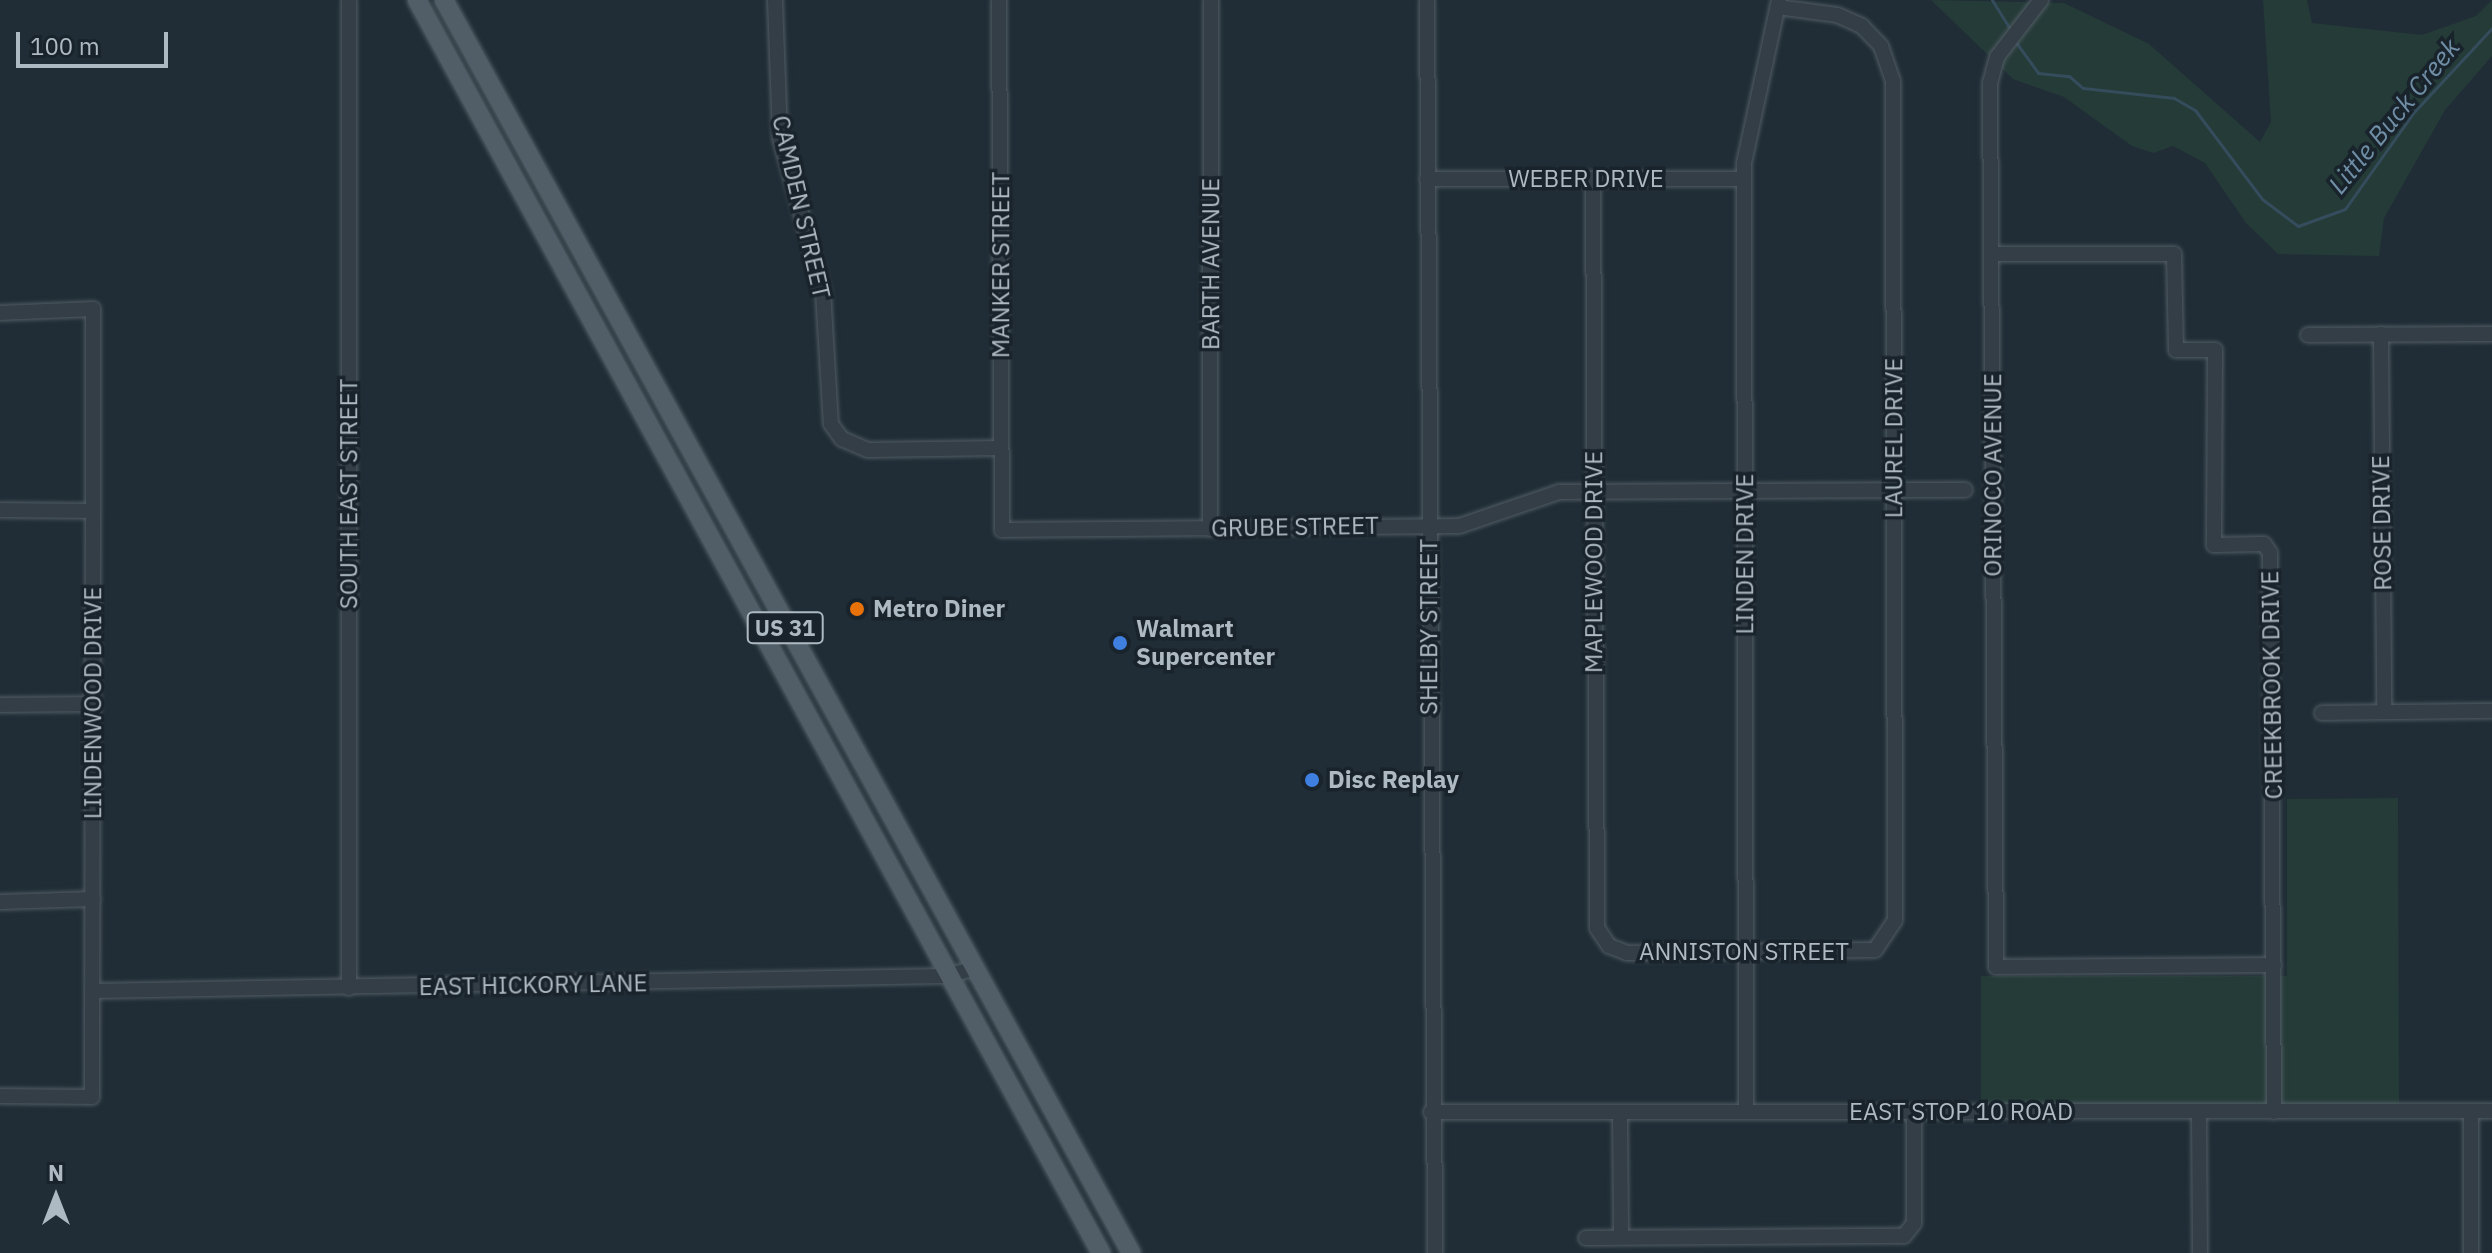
<!DOCTYPE html>
<style>
body{margin:0}
#map{position:relative;width:2492px;height:1253px;overflow:hidden;background:#202d36;font-family:"IBM Plex Sans",sans-serif}
div>[style]{position:absolute}
.green>*{inset:0;background:#253b38}
.stream>*{height:3px;margin:-1.5px;padding:0 1.5px;transform-origin:1.5px;border-radius:1.5px;background:#354c5d}
.roads{filter:drop-shadow(0 0 2px #515c64) drop-shadow(0 0 2px #515c64)}
.minor>*{height:14px;margin:-7px;padding:0 7px;transform-origin:7px;border-radius:7px;background:#343e47}
.major>*{height:18px;margin:-9px;padding:0 9px;transform-origin:9px;border-radius:9px;background:#525e67}
.dots>*{width:22px;height:22px;translate:-50% -50%;box-sizing:border-box;border:4px solid #19232b;border-radius:50%}
span{translate:-50% -50%;white-space:nowrap;text-align:center;line-height:1.15;-webkit-text-stroke:7px #19232b;paint-order:stroke}
.shield-label span{padding:2px 6px;background:#19232b;border:2px solid;border-radius:6px;-webkit-text-stroke-width:0}
.shield-label{font-size:22px;color:#aebac3;font-weight:700}
.street-label{font-size:24px;color:#aebac3}
.poi-label{font-size:24px;color:#aebac3;font-weight:700}
.left{translate:0 -50%;text-align:left}
.water-label{font-size:26px;color:#708fa7;font-style:italic}
.north{position:absolute;left:16px;top:1157px;width:80px;height:80px;-webkit-text-stroke:6px #19232b;paint-order:stroke;rotate:0deg;font-size:22px;font-weight:700;line-height:32px;text-align:center;color:#aebac3}
.north::after{content:'';display:block;margin:auto;width:28px;height:36px;background:#aebac3;clip-path:polygon(50% 0,100% 100%,50% 72%,0 100%)}
.scale{position:absolute;left:16px;top:32px;width:152px;height:36px;box-sizing:border-box;border:4px solid #aebac3;border-top:0;padding-left:10px;font-size:24px;line-height:28px;white-space:nowrap;color:#aebac3;-webkit-text-stroke:6px #19232b;paint-order:stroke}
</style>
<div id="map">
<div class="green">
<i style="clip-path:polygon(1931px 0,2064px 3px,2149px 44px,2260px 142px,2271px 122px,2263px 0,2307px 0,2312px 23px,2422px 35px,2476px 16px,2492px 0,2492px 56px,2445px 110px,2384px 218px,2379px 256px,2278px 254px,2246px 223px,2205px 163px,2173px 146px,2153px 153px,2132px 146px,2064px 97px,2013px 79px)"></i>
<i style="clip-path:polygon(2398px 798px,2399px 1104px,1981px 1104px,1981px 976px,2287px 976px,2287px 799px)"></i>
</div>
<div class="stream">
<i style="left:1992px;top:0;width:36px;rotate:58deg"></i>
<i style="left:2015px;top:41px;width:39px;rotate:54deg"></i>
<i style="left:2038px;top:73px;width:31px;rotate:6deg"></i>
<i style="left:2069px;top:76px;width:18px;rotate:41deg"></i>
<i style="left:2083px;top:88px;width:92px;rotate:6.3deg"></i>
<i style="left:2174px;top:98px;width:24px;rotate:30deg"></i>
<i style="left:2195px;top:110px;width:111px;rotate:53deg"></i>
<i style="left:2262px;top:199px;width:45px;rotate:36.9deg"></i>
<i style="left:2298px;top:226px;width:50px;rotate:-19.9deg"></i>
<i style="left:2345px;top:209px;width:119px;rotate:-54.6deg"></i>
<i style="left:2414px;top:112px;width:115px;rotate:-47.1deg"></i>
</div>
<div class="roads">
<div class="minor">
<i style="left:349px;top:0;width:988px;rotate:90deg"></i>
<i style="left:775px;top:0;width:138px;rotate:87.9deg"></i>
<i style="left:780px;top:138px;width:159px;rotate:74.3deg"></i>
<i style="left:823px;top:291px;width:133px;rotate:86.6deg"></i>
<i style="left:831px;top:424px;width:19px;rotate:54deg"></i>
<i style="left:842px;top:439px;width:28px;rotate:23deg"></i>
<i style="left:868px;top:450px;width:133px;rotate:-0.9deg"></i>
<i style="left:999px;top:0;width:530px;rotate:89.68deg"></i>
<i style="left:1002px;top:530px;width:457px;rotate:-0.5deg"></i>
<i style="left:1459px;top:526px;width:106px;rotate:-18.8deg"></i>
<i style="left:1559px;top:492px;width:406px;rotate:-0.3deg"></i>
<i style="left:1427px;top:0;width:1253px;rotate:89.63deg"></i>
<i style="left:2041px;top:0;width:72px;rotate:127.7deg"></i>
<i style="left:1997px;top:57px;width:27px;rotate:105deg"></i>
<i style="left:1990px;top:83px;width:884px;rotate:89.61deg"></i>
<i style="left:1996px;top:967px;width:278px;rotate:-0.4deg"></i>
<i style="left:1427px;top:179px;width:317px"></i>
<i style="left:1593px;top:179px;width:749px;rotate:89.69deg"></i>
<i style="left:1597px;top:928px;width:22px;rotate:56deg"></i>
<i style="left:1609px;top:946px;width:19px;rotate:21deg"></i>
<i style="left:1627px;top:953px;width:248px;rotate:-0.7deg"></i>
<i style="left:1875px;top:950px;width:36px;rotate:-56deg"></i>
<i style="left:1895px;top:920px;width:839px;rotate:-90.14deg"></i>
<i style="left:1893px;top:81px;width:37px;rotate:-109deg"></i>
<i style="left:1881px;top:46px;width:28px;rotate:-134deg"></i>
<i style="left:1862px;top:26px;width:27px;rotate:-156deg"></i>
<i style="left:1837px;top:15px;width:60px;rotate:-172.3deg"></i>
<i style="left:1992px;top:254px;width:182px"></i>
<i style="left:2174px;top:254px;width:96px;rotate:88.8deg"></i>
<i style="left:2176px;top:350px;width:39px"></i>
<i style="left:2215px;top:350px;width:195px;rotate:90.3deg"></i>
<i style="left:2214px;top:545px;width:50px;rotate:-1.1deg"></i>
<i style="left:2264px;top:544px;width:11px;rotate:56deg"></i>
<i style="left:2270px;top:553px;width:559px;rotate:89.59deg"></i>
<i style="left:0;top:313px;width:93px;rotate:-2.5deg"></i>
<i style="left:93px;top:309px;width:202px;rotate:90deg"></i>
<i style="left:93px;top:511px;width:586px;rotate:90.1deg"></i>
<i style="left:92px;top:1097px;width:92px;rotate:-179.4deg"></i>
<i style="left:2381px;top:334px;width:377px;rotate:89.5deg"></i>
<i style="left:2308px;top:335px;width:184px;rotate:-0.3deg"></i>
<i style="left:0;top:510px;width:93px;rotate:0.6deg"></i>
<i style="left:1210px;top:529px;width:529px;rotate:-89.89deg"></i>
<i style="left:0;top:705px;width:93px;rotate:-0.6deg"></i>
<i style="left:2322px;top:713px;width:170px;rotate:-0.7deg"></i>
<i style="left:0;top:902px;width:93px;rotate:-1.8deg"></i>
<i style="left:93px;top:991px;width:853px;rotate:-1.01deg"></i>
<i style="left:946px;top:976px;width:28px;rotate:-15deg"></i>
<i style="left:2471px;top:1111px;width:142px;rotate:90deg"></i>
<i style="left:1431px;top:1112px;width:1061px;rotate:-0.05deg"></i>
<i style="left:1746px;top:1112px;width:949px;rotate:-90.12deg"></i>
<i style="left:1744px;top:163px;width:167px;rotate:-77.9deg"></i>
<i style="left:2199px;top:1112px;width:141px;rotate:89.6deg"></i>
<i style="left:1620px;top:1113px;width:124px;rotate:89.5deg"></i>
<i style="left:1586px;top:1238px;width:318px;rotate:-0.4deg"></i>
<i style="left:1904px;top:1236px;width:16px;rotate:-52deg"></i>
<i style="left:1914px;top:1223px;width:111px;rotate:-90deg"></i>
</div>
<div class="major">
<i style="left:417px;top:0;width:1428px;rotate:61.37deg"></i>
<i style="left:444px;top:0;width:1429px;rotate:61.26deg"></i>
</div>
</div>
<div class="dots">
<i style="left:857px;top:609px;background:#e8710a"></i>
<i style="left:1120px;top:643px;background:#3f7fe0"></i>
<i style="left:1312px;top:780px;background:#3f7fe0"></i>
</div>
<div class="shield-label">
<span style="left:785px;top:628px">US 31</span>
</div>
<div class="street-label">
<span style="left:1586px;top:179px">WEBER DRIVE</span>
<span style="left:801px;top:207px;rotate:77deg">CAMDEN STREET</span>
<span style="left:1211px;top:264px;rotate:-90deg">BARTH AVENUE</span>
<span style="left:1001px;top:265px;rotate:-90deg">MANKER STREET</span>
<span style="left:1894px;top:438px;rotate:-90deg">LAUREL DRIVE</span>
<span style="left:1993px;top:475px;rotate:-90deg">ORINOCO AVENUE</span>
<span style="left:349px;top:494px;rotate:-90deg">SOUTH EAST STREET</span>
<span style="left:2382px;top:523px;rotate:-91deg">ROSE DRIVE</span>
<span style="left:1295px;top:527px;rotate:-1deg">GRUBE STREET</span>
<span style="left:1745px;top:554px;rotate:-90deg">LINDEN DRIVE</span>
<span style="left:1594px;top:562px;rotate:-90deg">MAPLEWOOD DRIVE</span>
<span style="left:1429px;top:627px;rotate:-90deg">SHELBY STREET</span>
<span style="left:2272px;top:685px;rotate:-91deg">CREEKBROOK DRIVE</span>
<span style="left:93px;top:703px;rotate:-90deg">LINDENWOOD DRIVE</span>
<span style="left:1744px;top:952px">ANNISTON STREET</span>
<span style="left:533px;top:985px;rotate:-1deg">EAST HICKORY LANE</span>
<span style="left:1961px;top:1112px">EAST STOP 10 ROAD</span>
</div>
<div class="poi-label">
<span class="left" style="left:873px;top:609px">Metro Diner</span>
<span class="left" style="left:1136px;top:643px">Walmart<br>Supercenter</span>
<span class="left" style="left:1328px;top:780px">Disc Replay</span>
</div>
<div class="water-label">
<span style="left:2394px;top:116px;rotate:-51deg">Little Buck Creek</span>
</div>
<div class="north">N</div>
<div class="scale">100 m</div>
</div>
